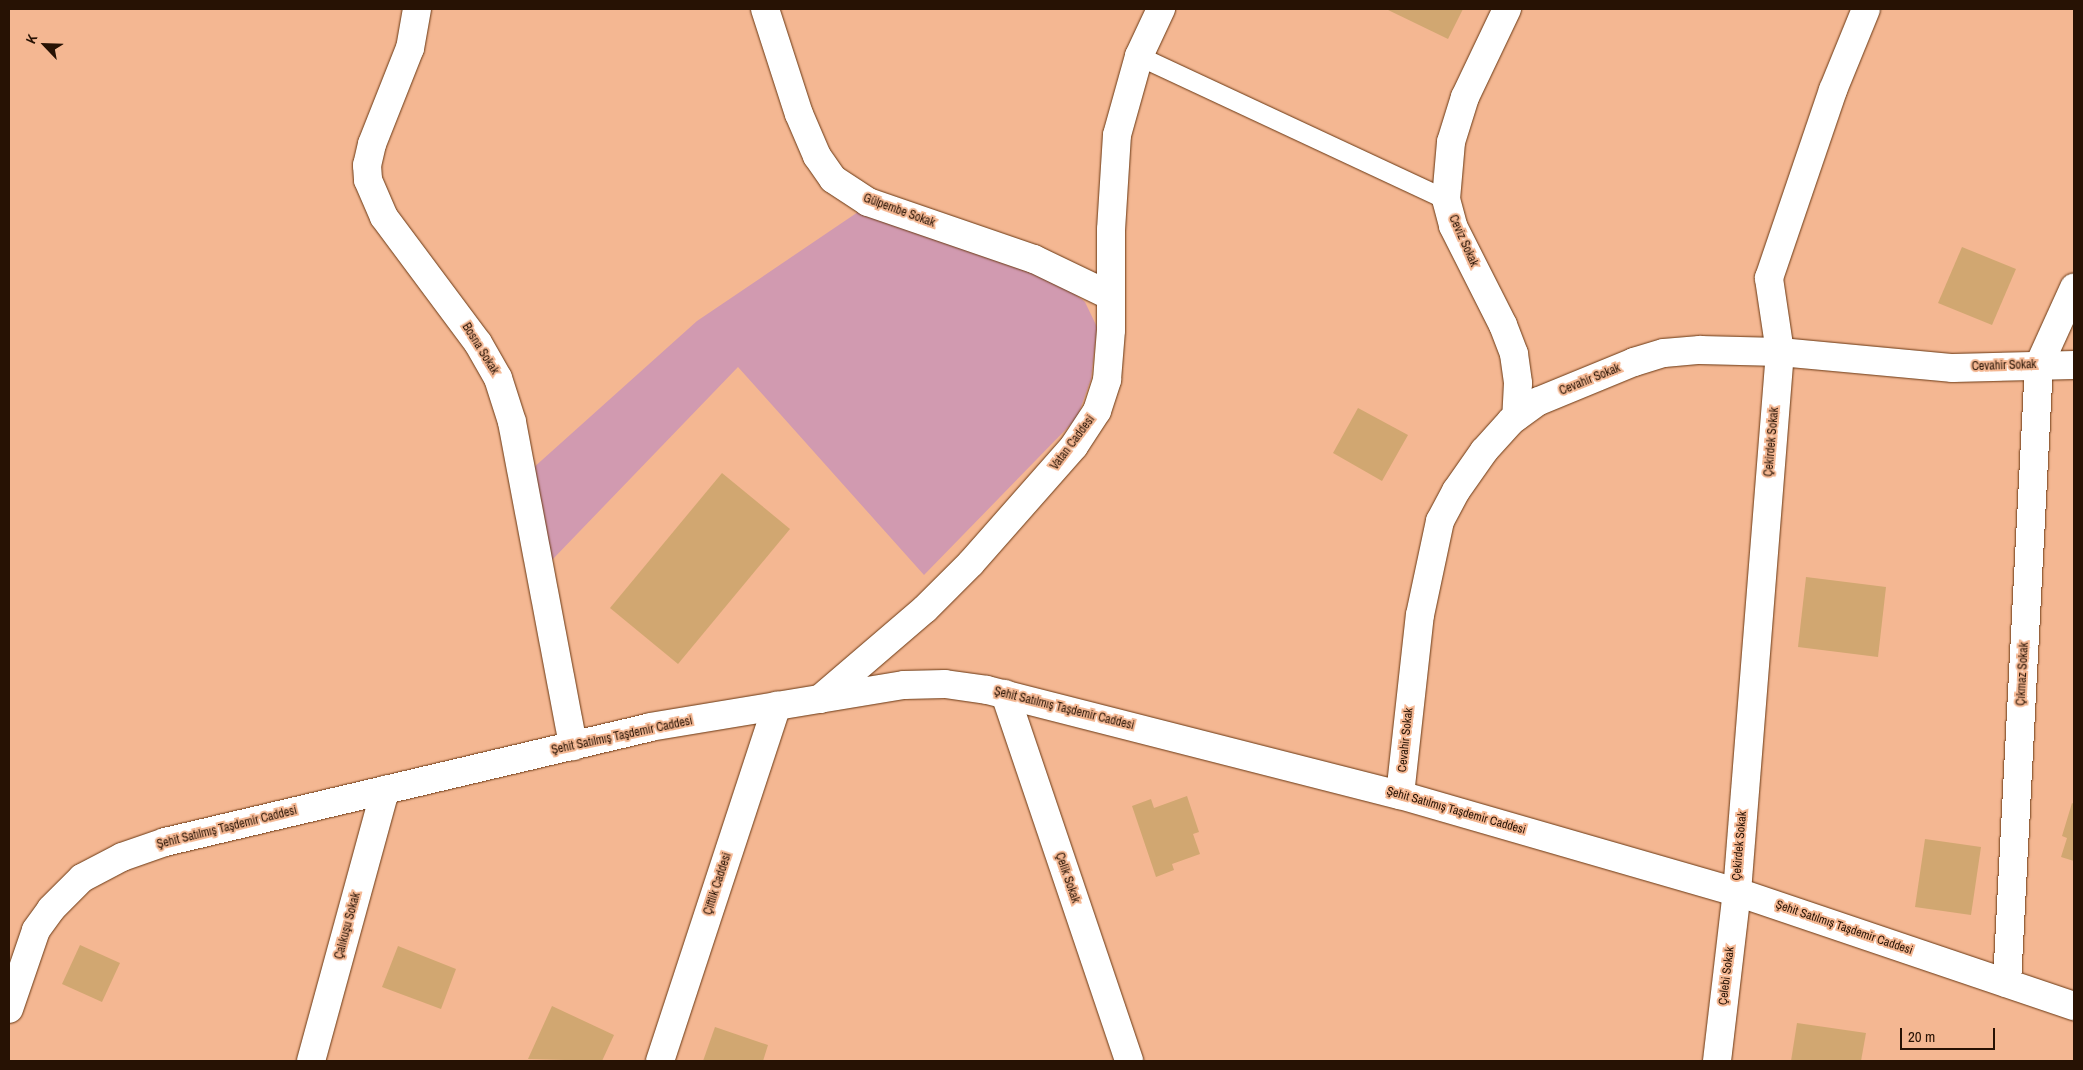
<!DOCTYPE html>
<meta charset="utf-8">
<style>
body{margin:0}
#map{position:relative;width:2083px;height:1070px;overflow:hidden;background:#f4b792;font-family:"Archivo Narrow",sans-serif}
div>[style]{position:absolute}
.green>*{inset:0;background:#d19ab0}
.building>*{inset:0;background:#d1a771}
.roads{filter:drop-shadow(0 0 1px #693712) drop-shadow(0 0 1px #693712)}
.lane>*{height:19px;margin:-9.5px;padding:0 9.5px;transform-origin:9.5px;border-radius:9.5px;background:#fff}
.street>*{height:28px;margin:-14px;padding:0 14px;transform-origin:14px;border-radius:14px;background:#fff}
.secondary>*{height:28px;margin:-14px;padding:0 14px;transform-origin:14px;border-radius:14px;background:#fff}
span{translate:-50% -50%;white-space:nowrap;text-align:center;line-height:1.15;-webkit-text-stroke:4px #f4b792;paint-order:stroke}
.street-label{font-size:12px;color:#271204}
.frame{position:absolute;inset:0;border:10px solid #271204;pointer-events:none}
.north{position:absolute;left:20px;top:20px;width:50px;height:50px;-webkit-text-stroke:4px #f4b792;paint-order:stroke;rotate:294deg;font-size:14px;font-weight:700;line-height:20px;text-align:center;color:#271204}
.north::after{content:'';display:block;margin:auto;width:18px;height:22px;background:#271204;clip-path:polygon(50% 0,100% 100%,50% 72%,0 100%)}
.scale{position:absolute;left:1900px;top:1028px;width:95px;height:22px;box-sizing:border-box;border:2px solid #271204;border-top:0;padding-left:6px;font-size:15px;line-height:18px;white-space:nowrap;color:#271204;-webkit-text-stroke:4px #f4b792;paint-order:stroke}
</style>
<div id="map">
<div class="green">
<i style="clip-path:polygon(858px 212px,1031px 268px,1055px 278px,1085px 302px,1097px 327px,1091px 379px,1077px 418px,924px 575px,738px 367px,552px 560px,532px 469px,697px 321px)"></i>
</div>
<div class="building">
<i style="clip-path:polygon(1386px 9px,1463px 9px,1448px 39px)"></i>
<i style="clip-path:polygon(1962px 247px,2016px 269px,1992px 325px,1938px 303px)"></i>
<i style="clip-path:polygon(1358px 408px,1408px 435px,1382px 481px,1333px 453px)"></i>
<i style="clip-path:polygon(722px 473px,790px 529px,678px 664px,610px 608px)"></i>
<i style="clip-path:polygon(1806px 577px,1886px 587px,1878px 657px,1798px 647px)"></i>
<i style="clip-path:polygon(1187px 796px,1199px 832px,1193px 834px,1200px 854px,1172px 864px,1174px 870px,1156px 877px,1132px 806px,1151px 799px,1154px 808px)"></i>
<i style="clip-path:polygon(2072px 803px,2074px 804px,2074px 861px,2061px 857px,2067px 838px,2062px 836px)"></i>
<i style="clip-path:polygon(1925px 839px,1981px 847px,1971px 915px,1915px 907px)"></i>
<i style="clip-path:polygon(80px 945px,120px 963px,102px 1002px,62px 984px)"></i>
<i style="clip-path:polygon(398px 946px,456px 969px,441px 1009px,382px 987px)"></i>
<i style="clip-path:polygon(552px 1006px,614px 1035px,602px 1061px,528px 1059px)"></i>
<i style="clip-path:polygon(1797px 1023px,1866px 1033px,1861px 1061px,1791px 1061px)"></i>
<i style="clip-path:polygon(715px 1027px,768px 1045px,763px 1061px,703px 1061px)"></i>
</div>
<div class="roads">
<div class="lane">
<i style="left:1139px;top:56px;width:339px;rotate:25deg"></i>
</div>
<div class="street">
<i style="left:417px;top:9px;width:40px;rotate:100deg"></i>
<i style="left:410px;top:48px;width:103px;rotate:111.6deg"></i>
<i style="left:372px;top:144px;width:22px;rotate:103deg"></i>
<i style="left:367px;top:165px;width:15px;rotate:86deg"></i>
<i style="left:368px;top:180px;width:40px;rotate:66.6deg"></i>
<i style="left:384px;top:217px;width:157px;rotate:53.3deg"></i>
<i style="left:478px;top:343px;width:40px;rotate:60.3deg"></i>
<i style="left:498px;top:378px;width:46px;rotate:72.3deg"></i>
<i style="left:512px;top:422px;width:330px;rotate:79.3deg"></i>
<i style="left:765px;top:9px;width:110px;rotate:72.1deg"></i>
<i style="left:799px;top:114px;width:46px;rotate:66.8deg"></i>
<i style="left:817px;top:156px;width:28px;rotate:55deg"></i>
<i style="left:833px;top:179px;width:42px;rotate:33.3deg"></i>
<i style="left:868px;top:202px;width:176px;rotate:19deg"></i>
<i style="left:1034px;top:259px;width:85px;rotate:25.7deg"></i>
<i style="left:1507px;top:9px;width:98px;rotate:115.5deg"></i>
<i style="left:1465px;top:97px;width:47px;rotate:107.3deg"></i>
<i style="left:1451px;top:142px;width:57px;rotate:95deg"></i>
<i style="left:1446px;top:199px;width:28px;rotate:75deg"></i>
<i style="left:1453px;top:226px;width:111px;rotate:63.2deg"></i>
<i style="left:1503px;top:325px;width:31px;rotate:69deg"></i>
<i style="left:1514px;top:354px;width:29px;rotate:82deg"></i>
<i style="left:1518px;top:383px;width:34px;rotate:93deg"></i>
<i style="left:1005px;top:694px;width:387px;rotate:71.3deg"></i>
<i style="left:1400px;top:795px;width:181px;rotate:-83.7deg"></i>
<i style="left:1420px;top:615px;width:96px;rotate:-78deg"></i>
<i style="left:1440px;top:521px;width:34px;rotate:-62deg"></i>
<i style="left:1456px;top:491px;width:49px;rotate:-55deg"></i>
<i style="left:1484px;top:451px;width:40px;rotate:-48deg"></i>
<i style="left:1511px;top:421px;width:34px;rotate:-36deg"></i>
<i style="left:1539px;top:401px;width:103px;rotate:-22.3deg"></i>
<i style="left:1634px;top:362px;width:31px;rotate:-17deg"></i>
<i style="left:1664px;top:353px;width:36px;rotate:-5deg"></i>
<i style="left:1700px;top:350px;width:80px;rotate:1.4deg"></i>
<i style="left:1780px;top:352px;width:174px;rotate:5.3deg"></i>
<i style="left:1953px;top:368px;width:121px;rotate:-1.4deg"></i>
<i style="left:2007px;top:983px;width:619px;rotate:-87.04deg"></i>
<i style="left:2039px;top:365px;width:85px;rotate:-65.6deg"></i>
<i style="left:311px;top:1061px;width:281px;rotate:-74.7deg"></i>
<i style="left:1717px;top:1061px;width:170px;rotate:-83.3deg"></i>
<i style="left:1737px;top:892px;width:542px;rotate:-85.45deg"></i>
<i style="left:1780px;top:352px;width:75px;rotate:-98.5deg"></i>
<i style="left:1769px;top:278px;width:199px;rotate:-71.2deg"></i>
<i style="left:1833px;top:90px;width:87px;rotate:-67.8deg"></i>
</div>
<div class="secondary">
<i style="left:820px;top:699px;width:138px;rotate:-40.6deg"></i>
<i style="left:925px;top:609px;width:65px;rotate:-45deg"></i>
<i style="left:971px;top:563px;width:156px;rotate:-48.6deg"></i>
<i style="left:1074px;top:446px;width:42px;rotate:-56.7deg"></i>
<i style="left:1097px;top:411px;width:33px;rotate:-72deg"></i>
<i style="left:1107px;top:380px;width:50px;rotate:-85.4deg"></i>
<i style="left:1111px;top:330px;width:100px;rotate:-90deg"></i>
<i style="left:1111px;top:230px;width:95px;rotate:-86.4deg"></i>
<i style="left:1117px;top:135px;width:82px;rotate:-74.4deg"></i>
<i style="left:1139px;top:56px;width:52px;rotate:-64.9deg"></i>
<i style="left:9px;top:1009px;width:83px;rotate:-71.1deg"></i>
<i style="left:36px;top:930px;width:26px;rotate:-54deg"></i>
<i style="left:51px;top:909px;width:44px;rotate:-45deg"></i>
<i style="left:82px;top:878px;width:45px;rotate:-27.7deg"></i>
<i style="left:122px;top:857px;width:46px;rotate:-19.2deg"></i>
<i style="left:165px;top:842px;width:498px;rotate:-13.3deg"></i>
<i style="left:650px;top:727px;width:257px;rotate:-9.4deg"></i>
<i style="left:904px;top:685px;width:41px;rotate:-1.4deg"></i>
<i style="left:945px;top:684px;width:42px;rotate:8.1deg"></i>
<i style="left:987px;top:690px;width:426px;rotate:14.3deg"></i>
<i style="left:1400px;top:795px;width:351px;rotate:16.1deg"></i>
<i style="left:1737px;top:892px;width:356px;rotate:18.7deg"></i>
<i style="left:660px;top:1061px;width:374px;rotate:-71.8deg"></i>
</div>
</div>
<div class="street-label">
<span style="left:899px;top:211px;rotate:20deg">Gülpembe Sokak</span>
<span style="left:1463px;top:241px;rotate:66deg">Ceviz Sokak</span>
<span style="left:480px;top:349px;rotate:58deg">Bosna Sokak</span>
<span style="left:2004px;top:366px;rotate:-2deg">Cevahir Sokak</span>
<span style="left:1590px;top:380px;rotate:-22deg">Cevahir Sokak</span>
<span style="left:1772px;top:442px;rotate:-85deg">Çekirdek Sokak</span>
<span style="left:1073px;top:443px;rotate:-53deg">Vatan Caddesi</span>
<span style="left:2023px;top:674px;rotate:-87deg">Çıkmaz Sokak</span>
<span style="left:1064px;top:709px;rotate:14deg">Şehit Satılmış Taşdemir Caddesi</span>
<span style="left:622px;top:736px;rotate:-12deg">Şehit Satılmış Taşdemir Caddesi</span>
<span style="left:1406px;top:740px;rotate:-84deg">Cevahir Sokak</span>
<span style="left:1456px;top:811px;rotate:16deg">Şehit Satılmış Taşdemir Caddesi</span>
<span style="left:227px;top:828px;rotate:-14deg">Şehit Satılmış Taşdemir Caddesi</span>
<span style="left:1740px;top:846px;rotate:-85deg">Çekirdek Sokak</span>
<span style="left:1067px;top:878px;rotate:71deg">Çelik Sokak</span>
<span style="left:718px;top:884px;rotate:-72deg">Çiftlik Caddesi</span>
<span style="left:348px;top:926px;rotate:-75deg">Çalıkuşu Sokak</span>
<span style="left:1844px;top:928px;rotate:19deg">Şehit Satılmış Taşdemir Caddesi</span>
<span style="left:1727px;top:976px;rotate:-83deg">Çelebi Sokak</span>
</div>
<div class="frame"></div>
<div class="north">K</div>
<div class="scale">20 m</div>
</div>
